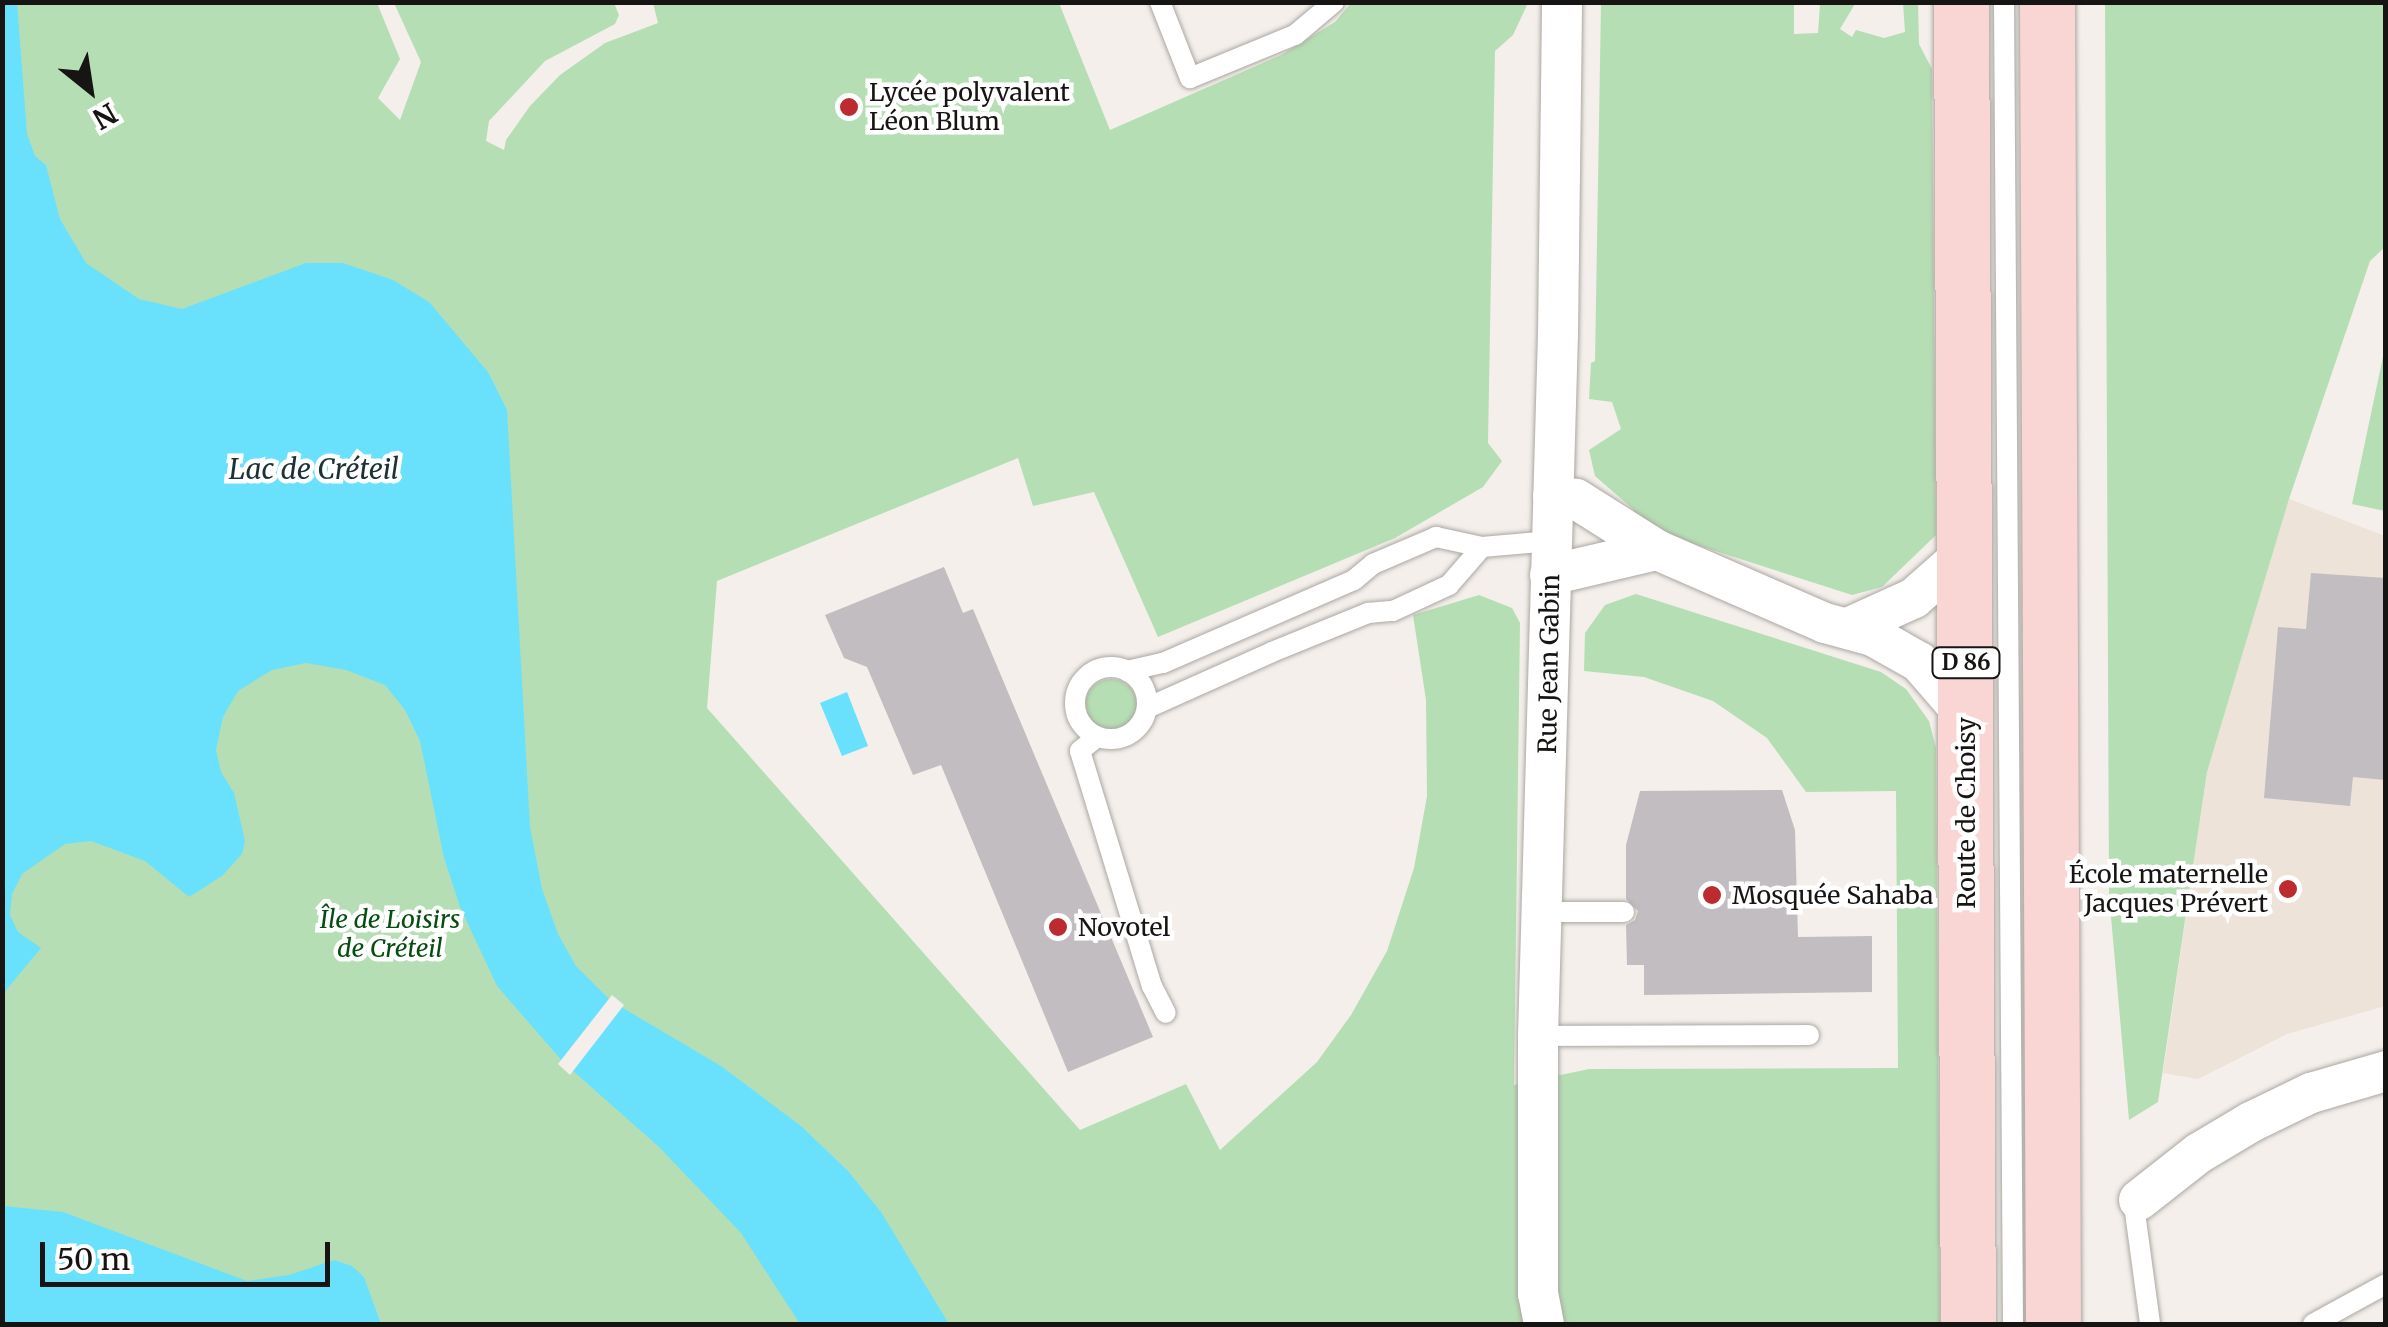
<!DOCTYPE html>
<meta charset="utf-8">
<style>
body{margin:0}
#map{position:relative;width:2388px;height:1327px;overflow:hidden;background:#f4efea;font-family:Merriweather,serif}
div>[style]{position:absolute}
.built>*{inset:0;background:#ede3d8}
.green>*{inset:0;background:#b6deb4}
.round{border-radius:50%}
.water>*{inset:0;background:#69e1fd}
.pier>*{inset:0;background:#f4efea}
.building>*{inset:0;background:#c1bdc1}
.roads{filter:drop-shadow(0 0 2px #aba7a2) drop-shadow(0 0 2px #aba7a2)}
.service>*{height:20px;margin:-10px;padding:0 10px;transform-origin:10px;border-radius:10px;background:#fff}
.service>.ring{margin:-10px;padding:0;box-sizing:content-box;background:none;border:20px solid #fff;border-radius:50%}
.minor>*{height:40px;margin:-20px;padding:0 20px;transform-origin:20px;border-radius:20px;background:#fff}
.primary>*{height:55px;margin:-27.5px;padding:0 27.5px;transform-origin:27.5px;border-radius:27.5px;background:#f9d5d3}
.dots>*{width:28px;height:28px;translate:-50% -50%;box-sizing:border-box;border:5px solid #fff;border-radius:50%}
span{translate:-50% -50%;white-space:nowrap;text-align:center;line-height:1.15;-webkit-text-stroke:9px #fff;paint-order:stroke}
.shield-label span{padding:2px 8px;background:#fff;border:2px solid;border-radius:8px;-webkit-text-stroke-width:0}
.shield-label{font-size:22px;color:#171513;font-weight:700}
.poi-label{font-size:25px;color:#171513}
.left{translate:0 -50%;text-align:left}
.right{translate:-100% -50%;text-align:right}
.street-label{font-size:25px;color:#171513}
.park-label{font-size:25px;color:#064e0f;font-style:italic}
.water-label{font-size:28px;color:#1c3237;font-style:italic}
.frame{position:absolute;inset:0;border:5px solid #171513;pointer-events:none}
.north{position:absolute;left:40px;top:40px;width:100px;height:100px;-webkit-text-stroke:8px #fff;paint-order:stroke;rotate:150deg;font-size:28px;font-weight:700;line-height:40px;text-align:center;color:#171513}
.north::after{content:'';display:block;margin:auto;width:35px;height:45px;background:#171513;clip-path:polygon(50% 0,100% 100%,50% 72%,0 100%)}
.scale{position:absolute;left:40px;top:1242px;width:290px;height:45px;box-sizing:border-box;border:5px solid #171513;border-top:0;padding-left:12px;font-size:30px;line-height:35px;white-space:nowrap;color:#171513;-webkit-text-stroke:8px #fff;paint-order:stroke}
</style>
<div id="map">
<div class="built">
<i style="clip-path:polygon(2289px 499px,2385px 536px,2385px 1006px,2287px 1034px,2198px 1079px,2163px 1073px,2207px 772px)"></i>
</div>
<div class="green">
<i style="clip-path:polygon(3px 3px,377px 3px,400px 59px,378px 98px,400px 120px,421px 62px,394px 3px,614px 3px,619px 15px,615px 24px,545px 61px,489px 121px,486px 141px,504px 150px,506px 140px,530px 106px,560px 75px,605px 43px,658px 23px,653px 3px,1059px 3px,1110px 130px,1281px 55px,1335px 22px,1351px 3px,1528px 3px,1513px 35px,1495px 51px,1488px 443px,1502px 461px,1483px 487px,1395px 538px,1158px 637px,1094px 492px,1033px 506px,1018px 458px,717px 581px,707px 708px,1080px 1130px,1186px 1084px,1220px 1150px,1317px 1062px,1351px 1015px,1387px 951px,1414px 868px,1427px 796px,1426px 700px,1413px 615px,1479px 595px,1512px 608px,1520px 623px,1514px 1085px,1589px 1069px,1898px 1068px,1896px 791px,1806px 792px,1767px 738px,1713px 701px,1644px 677px,1584px 671px,1585px 633px,1605px 605px,1636px 594px,1881px 672px,1906px 689px,1929px 721px,1936px 748px,1940px 1324px,3px 1324px)"></i>
<i style="clip-path:polygon(1601px 3px,1794px 3px,1794px 34px,1818px 33px,1820px 4px,1855px 4px,1840px 29px,1852px 37px,1856px 30px,1884px 38px,1905px 32px,1903px 3px,1918px 3px,1919px 44px,1932px 69px,1936px 535px,1882px 587px,1852px 595px,1672px 537px,1630px 518px,1634px 510px,1595px 476px,1589px 450px,1621px 429px,1612px 402px,1589px 399px,1591px 363px,1595px 361px)"></i>
<i style="clip-path:polygon(2105px 3px,2386px 3px,2385px 247px,2370px 261px,2289px 499px,2207px 772px,2158px 1102px,2129px 1120px,2109px 894px)"></i>
<i style="clip-path:polygon(2385px 347px,2386px 511px,2385px 511px,2352px 504px)"></i>
<i class="round" style="left:1085px;top:679px;width:52px;height:52px"></i>
</div>
<div class="water">
<i style="clip-path:polygon(17px 2px,27px 134px,35px 156px,46px 165px,60px 219px,86px 263px,139px 299px,182px 309px,306px 263px,343px 263px,393px 280px,429px 302px,488px 372px,507px 410px,530px 827px,542px 889px,558px 934px,576px 966px,611px 1001px,721px 1066px,801px 1126px,848px 1171px,881px 1212px,949px 1324px,800px 1324px,741px 1233px,659px 1147px,563px 1062px,497px 986px,460px 907px,444px 858px,420px 741px,405px 710px,385px 685px,346px 670px,306px 663px,272px 670px,238px 691px,223px 717px,216px 750px,221px 772px,234px 793px,245px 841px,242px 854px,222px 876px,189px 897px,145px 861px,91px 841px,65px 844px,22px 874px,12px 894px,10px 915px,18px 932px,41px 948px,3px 994px,2px 3px)"></i>
<i style="clip-path:polygon(847px 692px,868px 746px,842px 756px,820px 703px)"></i>
<i style="clip-path:polygon(3px 1206px,63px 1212px,247px 1281px,289px 1275px,334px 1260px,352px 1266px,364px 1277px,381px 1324px,3px 1324px)"></i>
</div>
<div class="pier">
<i style="clip-path:polygon(612px 995px,624px 1005px,570px 1075px,558px 1064px)"></i>
</div>
<div class="building">
<i style="clip-path:polygon(944px 567px,963px 613px,973px 609px,1153px 1037px,1068px 1072px,941px 765px,913px 775px,867px 667px,844px 658px,825px 615px)"></i>
<i style="clip-path:polygon(2311px 573px,2386px 578px,2386px 780px,2353px 777px,2350px 806px,2264px 798px,2278px 627px,2306px 629px)"></i>
<i style="clip-path:polygon(1782px 790px,1795px 830px,1798px 937px,1872px 936px,1872px 992px,1644px 995px,1644px 965px,1627px 965px,1626px 925px,1635px 920px,1638px 911px,1626px 899px,1626px 845px,1640px 791px)"></i>
</div>
<div class="roads">
<div class="service">
<i style="left:1160px;top:2px;width:82px;rotate:68.5deg"></i>
<i style="left:1190px;top:78px;width:113px;rotate:-22.3deg"></i>
<i style="left:1295px;top:35px;width:51px;rotate:-40.2deg"></i>
<i style="left:2004px;top:2px;width:1322px;rotate:89.61deg"></i>
<i class="ring" style="left:1075px;top:667px;width:52px;height:52px"></i>
<i style="left:1127px;top:671px;width:37px;rotate:-13deg"></i>
<i style="left:1163px;top:663px;width:208px;rotate:-23.5deg"></i>
<i style="left:1354px;top:580px;width:25px;rotate:-40deg"></i>
<i style="left:1373px;top:564px;width:69px;rotate:-23.2deg"></i>
<i style="left:1436px;top:537px;width:47px;rotate:12.3deg"></i>
<i style="left:1482px;top:547px;width:69px;rotate:-5deg"></i>
<i style="left:1147px;top:708px;width:137px;rotate:-24.1deg"></i>
<i style="left:1272px;top:652px;width:104px;rotate:-22.1deg"></i>
<i style="left:1368px;top:613px;width:25px;rotate:-5deg"></i>
<i style="left:1393px;top:611px;width:62px;rotate:-24.9deg"></i>
<i style="left:1449px;top:585px;width:50px;rotate:-49deg"></i>
<i style="left:1097px;top:737px;width:22px;rotate:141deg"></i>
<i style="left:1080px;top:751px;width:246px;rotate:73deg"></i>
<i style="left:1152px;top:986px;width:30px;rotate:63deg"></i>
<i style="left:1544px;top:912px;width:80px"></i>
<i style="left:1538px;top:1036px;width:271px;rotate:-0.2deg"></i>
<i style="left:2139px;top:1200px;width:7px;rotate:135deg"></i>
<i style="left:2134px;top:1205px;width:120px;rotate:82.3deg"></i>
<i style="left:2313px;top:1324px;width:83px;rotate:-28.7deg"></i>
</div>
<div class="minor">
<i style="left:1553px;top:496px;width:23px;rotate:7deg"></i>
<i style="left:1576px;top:499px;width:96px;rotate:32.2deg"></i>
<i style="left:1657px;top:550px;width:183px;rotate:23.5deg"></i>
<i style="left:1825px;top:623px;width:50px;rotate:15.2deg"></i>
<i style="left:1873px;top:636px;width:53px;rotate:29.5deg"></i>
<i style="left:1919px;top:662px;width:72px;rotate:49deg"></i>
<i style="left:1550px;top:575px;width:110px;rotate:-13.2deg"></i>
<i style="left:1848px;top:628px;width:72px;rotate:-24.4deg"></i>
<i style="left:1914px;top:598px;width:68px;rotate:-41.4deg"></i>
<i style="left:2139px;top:1200px;width:76px;rotate:-38.1deg"></i>
<i style="left:2199px;top:1153px;width:61px;rotate:-30.8deg"></i>
<i style="left:2251px;top:1122px;width:67px;rotate:-25.8deg"></i>
<i style="left:2311px;top:1093px;width:78px;rotate:-16.3deg"></i>
<i style="left:1544px;top:1324px;width:31px;rotate:-101deg"></i>
<i style="left:1538px;top:1294px;width:258px;rotate:-90deg"></i>
<i style="left:1538px;top:1036px;width:701px;rotate:-88.37deg"></i>
<i style="left:1558px;top:335px;width:333px;rotate:-89.3deg"></i>
</div>
<div class="primary">
<i style="left:1961px;top:2px;width:1322px;rotate:89.7deg"></i>
<i style="left:2047px;top:2px;width:1322px;rotate:89.74deg"></i>
</div>
</div>
<div class="dots">
<i style="left:849px;top:107px;background:#bb2b2f"></i>
<i style="left:2288px;top:889px;background:#bb2b2f"></i>
<i style="left:1712px;top:895px;background:#bb2b2f"></i>
<i style="left:1058px;top:927px;background:#bb2b2f"></i>
</div>
<div class="shield-label">
<span style="left:1966px;top:663px">D 86</span>
</div>
<div class="poi-label">
<span class="left" style="left:869px;top:107px">Lycée polyvalent<br>Léon Blum</span>
<span class="right" style="left:2268px;top:889px">École maternelle<br>Jacques Prévert</span>
<span class="left" style="left:1732px;top:895px">Mosquée Sahaba</span>
<span class="left" style="left:1078px;top:927px">Novotel</span>
</div>
<div class="street-label">
<span style="left:1549px;top:664px;rotate:-89deg">Rue Jean Gabin</span>
<span style="left:1966px;top:813px;rotate:-90deg">Route de Choisy</span>
</div>
<div class="park-label">
<span style="left:390px;top:934px">Île de Loisirs<br>de Créteil</span>
</div>
<div class="water-label">
<span style="left:314px;top:469px">Lac de Créteil</span>
</div>
<div class="frame"></div>
<div class="north">N</div>
<div class="scale">50 m</div>
</div>
